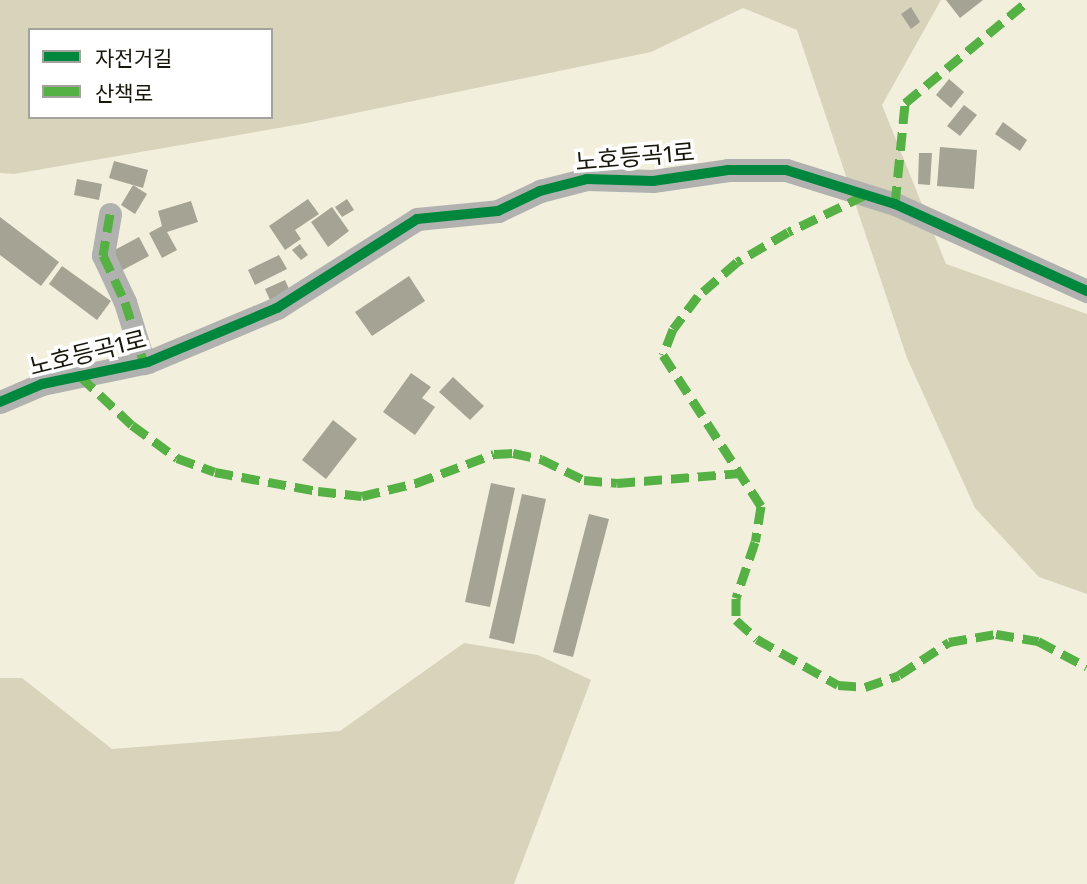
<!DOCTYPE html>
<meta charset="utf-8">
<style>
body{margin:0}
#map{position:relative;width:1087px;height:884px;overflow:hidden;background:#f2efdc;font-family:"Fira Sans Condensed","Noto Sans KR",sans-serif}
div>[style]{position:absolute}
.forest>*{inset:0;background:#d8d4bb}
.building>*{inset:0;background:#a5a394}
.minor>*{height:23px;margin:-11.5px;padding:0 11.5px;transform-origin:11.5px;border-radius:11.5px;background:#b1b2af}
.quiet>*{height:9px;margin-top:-4.5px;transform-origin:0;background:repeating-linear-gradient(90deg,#55b144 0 18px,transparent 0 27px)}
.cycleway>*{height:10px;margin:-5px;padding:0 5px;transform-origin:5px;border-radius:5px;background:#00873e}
span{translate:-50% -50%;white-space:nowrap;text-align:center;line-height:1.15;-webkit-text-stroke:7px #fff;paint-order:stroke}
.street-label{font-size:24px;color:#18170b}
.legend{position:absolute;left:28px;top:28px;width:245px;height:91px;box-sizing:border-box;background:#fff;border:2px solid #a3a29d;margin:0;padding:9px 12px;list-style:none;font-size:21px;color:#18170b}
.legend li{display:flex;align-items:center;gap:14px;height:35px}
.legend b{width:35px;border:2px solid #a3a29d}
</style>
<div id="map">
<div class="forest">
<i style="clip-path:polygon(evenodd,0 0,941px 0,882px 105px,946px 264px,1087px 314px,1087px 594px,1039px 577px,975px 508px,907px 358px,797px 30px,743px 8px,651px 52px,307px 123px,14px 174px,0 173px,0 0,30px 30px,271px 30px,271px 117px,30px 117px,30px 30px)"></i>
<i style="clip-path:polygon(464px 643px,538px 655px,591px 680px,514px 884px,0 884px,0 678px,22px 678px,112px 749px,340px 731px)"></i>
</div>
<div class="building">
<i style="clip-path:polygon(946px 0,983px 0,960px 18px)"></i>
<i style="clip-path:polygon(911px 7px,920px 22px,911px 29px,901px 14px)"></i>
<i style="clip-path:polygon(949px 79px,964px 92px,951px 108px,936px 95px)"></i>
<i style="clip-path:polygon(964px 105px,977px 115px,960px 136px,947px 126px)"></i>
<i style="clip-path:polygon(1003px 122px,1027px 140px,1020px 151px,995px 134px)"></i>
<i style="clip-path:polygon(940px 147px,977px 150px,974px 189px,937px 186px)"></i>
<i style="clip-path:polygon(919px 153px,932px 153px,930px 185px,918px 184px)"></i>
<i style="clip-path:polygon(114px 161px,148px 170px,143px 188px,109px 178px)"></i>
<i style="clip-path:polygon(77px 179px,102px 184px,99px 200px,74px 195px)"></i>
<i style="clip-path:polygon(133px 185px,147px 194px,135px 214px,121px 205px)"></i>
<i style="clip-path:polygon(308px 199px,319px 214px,295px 230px,301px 239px,285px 250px,269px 226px)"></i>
<i style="clip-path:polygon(347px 199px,354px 210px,342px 217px,335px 207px)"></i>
<i style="clip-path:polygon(191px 201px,198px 222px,167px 232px,177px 250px,162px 258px,149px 233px,162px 226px,158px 211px)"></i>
<i style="clip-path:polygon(332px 207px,349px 231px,328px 247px,311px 222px)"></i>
<i style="clip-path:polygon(0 217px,59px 262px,41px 286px,0 255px)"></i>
<i style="clip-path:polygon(139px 237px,149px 256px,119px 272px,109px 253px)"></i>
<i style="clip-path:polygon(300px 244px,308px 255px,301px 260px,292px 250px)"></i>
<i style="clip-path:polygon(279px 255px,287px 269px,255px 285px,248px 270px)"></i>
<i style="clip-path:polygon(62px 266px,111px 301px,97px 320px,49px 284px)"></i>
<i style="clip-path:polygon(409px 276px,425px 301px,372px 336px,355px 312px)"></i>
<i style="clip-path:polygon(285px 280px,290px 291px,270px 300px,265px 289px)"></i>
<i style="clip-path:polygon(411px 373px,431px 387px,422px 398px,435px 407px,415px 435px,383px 412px)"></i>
<i style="clip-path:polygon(453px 377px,484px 406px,470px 420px,439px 392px)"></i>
<i style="clip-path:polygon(333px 420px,357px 439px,326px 479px,302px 460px)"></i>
<i style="clip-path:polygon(491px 483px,515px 488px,490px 607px,465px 602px)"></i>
<i style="clip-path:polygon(522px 494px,546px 499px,514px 644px,489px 638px)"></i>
<i style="clip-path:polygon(589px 514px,609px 519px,573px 657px,553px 652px)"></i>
</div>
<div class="minor">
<i style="left:110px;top:214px;width:42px;rotate:99.7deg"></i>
<i style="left:103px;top:255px;width:52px;rotate:64.9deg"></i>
<i style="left:125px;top:302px;width:64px;rotate:72.7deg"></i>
<i style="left:0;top:402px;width:46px;rotate:-23.2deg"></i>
<i style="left:42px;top:384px;width:108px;rotate:-11.7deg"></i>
<i style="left:148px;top:362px;width:140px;rotate:-22.7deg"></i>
<i style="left:277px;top:308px;width:166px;rotate:-32.4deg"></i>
<i style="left:417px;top:219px;width:81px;rotate:-5.6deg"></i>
<i style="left:498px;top:211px;width:47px;rotate:-25.5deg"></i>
<i style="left:540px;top:191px;width:49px;rotate:-14.3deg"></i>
<i style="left:587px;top:179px;width:66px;rotate:1.7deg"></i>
<i style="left:653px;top:181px;width:76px;rotate:-8.3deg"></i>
<i style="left:728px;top:170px;width:58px"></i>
<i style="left:786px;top:170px;width:114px;rotate:17.3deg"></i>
<i style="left:895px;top:204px;width:211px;rotate:24.4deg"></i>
</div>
<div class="quiet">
<i style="left:865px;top:195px;width:85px;rotate:154.3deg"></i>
<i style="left:788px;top:232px;width:59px;rotate:149.5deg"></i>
<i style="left:737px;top:262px;width:52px;rotate:138.9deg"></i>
<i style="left:698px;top:296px;width:41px;rotate:127.1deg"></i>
<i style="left:673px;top:329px;width:28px;rotate:111deg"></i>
<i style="left:663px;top:355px;width:180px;rotate:57deg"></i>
<i style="left:761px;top:506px;width:36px;rotate:99deg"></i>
<i style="left:755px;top:542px;width:59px;rotate:108.7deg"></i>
<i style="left:736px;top:598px;width:22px;rotate:90deg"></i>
<i style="left:736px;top:620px;width:28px;rotate:42deg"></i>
<i style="left:757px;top:639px;width:93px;rotate:29.6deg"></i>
<i style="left:838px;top:685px;width:27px;rotate:4deg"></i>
<i style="left:865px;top:687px;width:36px;rotate:-19deg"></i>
<i style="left:899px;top:675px;width:60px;rotate:-33.4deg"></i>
<i style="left:949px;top:642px;width:48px;rotate:-9.7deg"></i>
<i style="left:996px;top:634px;width:43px;rotate:9.5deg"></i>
<i style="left:1038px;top:641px;width:55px;rotate:28deg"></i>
<i style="left:895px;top:204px;width:101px;rotate:-84.3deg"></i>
<i style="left:905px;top:103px;width:161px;rotate:-39.7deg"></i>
<i style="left:110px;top:214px;width:42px;rotate:99.7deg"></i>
<i style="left:103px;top:255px;width:52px;rotate:64.9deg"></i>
<i style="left:125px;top:302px;width:64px;rotate:72.7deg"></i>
<i style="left:80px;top:376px;width:71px;rotate:43.3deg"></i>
<i style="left:132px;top:425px;width:56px;rotate:36.3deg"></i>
<i style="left:177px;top:458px;width:40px;rotate:20.2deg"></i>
<i style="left:215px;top:472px;width:105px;rotate:10.5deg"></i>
<i style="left:318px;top:491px;width:44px;rotate:6.5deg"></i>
<i style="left:362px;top:496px;width:56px;rotate:-13.5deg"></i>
<i style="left:416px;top:483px;width:83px;rotate:-20.4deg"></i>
<i style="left:494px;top:454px;width:19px;rotate:-3deg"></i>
<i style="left:513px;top:453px;width:29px;rotate:12deg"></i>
<i style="left:541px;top:459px;width:48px;rotate:26deg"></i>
<i style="left:584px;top:480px;width:33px;rotate:5deg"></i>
<i style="left:617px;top:483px;width:123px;rotate:-4.6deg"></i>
</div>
<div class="cycleway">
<i style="left:0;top:402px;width:46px;rotate:-23.2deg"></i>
<i style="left:42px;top:384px;width:108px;rotate:-11.7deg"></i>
<i style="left:148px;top:362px;width:140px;rotate:-22.7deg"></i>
<i style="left:277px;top:308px;width:166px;rotate:-32.4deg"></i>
<i style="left:417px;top:219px;width:81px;rotate:-5.6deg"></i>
<i style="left:498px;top:211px;width:47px;rotate:-25.5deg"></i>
<i style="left:540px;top:191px;width:49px;rotate:-14.3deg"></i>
<i style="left:587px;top:179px;width:66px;rotate:1.7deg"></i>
<i style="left:653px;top:181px;width:76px;rotate:-8.3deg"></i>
<i style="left:728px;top:170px;width:58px"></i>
<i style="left:786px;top:170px;width:114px;rotate:17.3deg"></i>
<i style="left:895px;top:204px;width:211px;rotate:24.4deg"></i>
</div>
<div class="street-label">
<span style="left:635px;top:158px;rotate:-5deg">노호등곡1로</span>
<span style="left:88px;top:354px;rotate:-14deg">노호등곡1로</span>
</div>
<ul class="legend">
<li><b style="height:9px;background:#00873e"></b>자전거길</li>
<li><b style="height:9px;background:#55b144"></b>산책로</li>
</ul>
</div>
